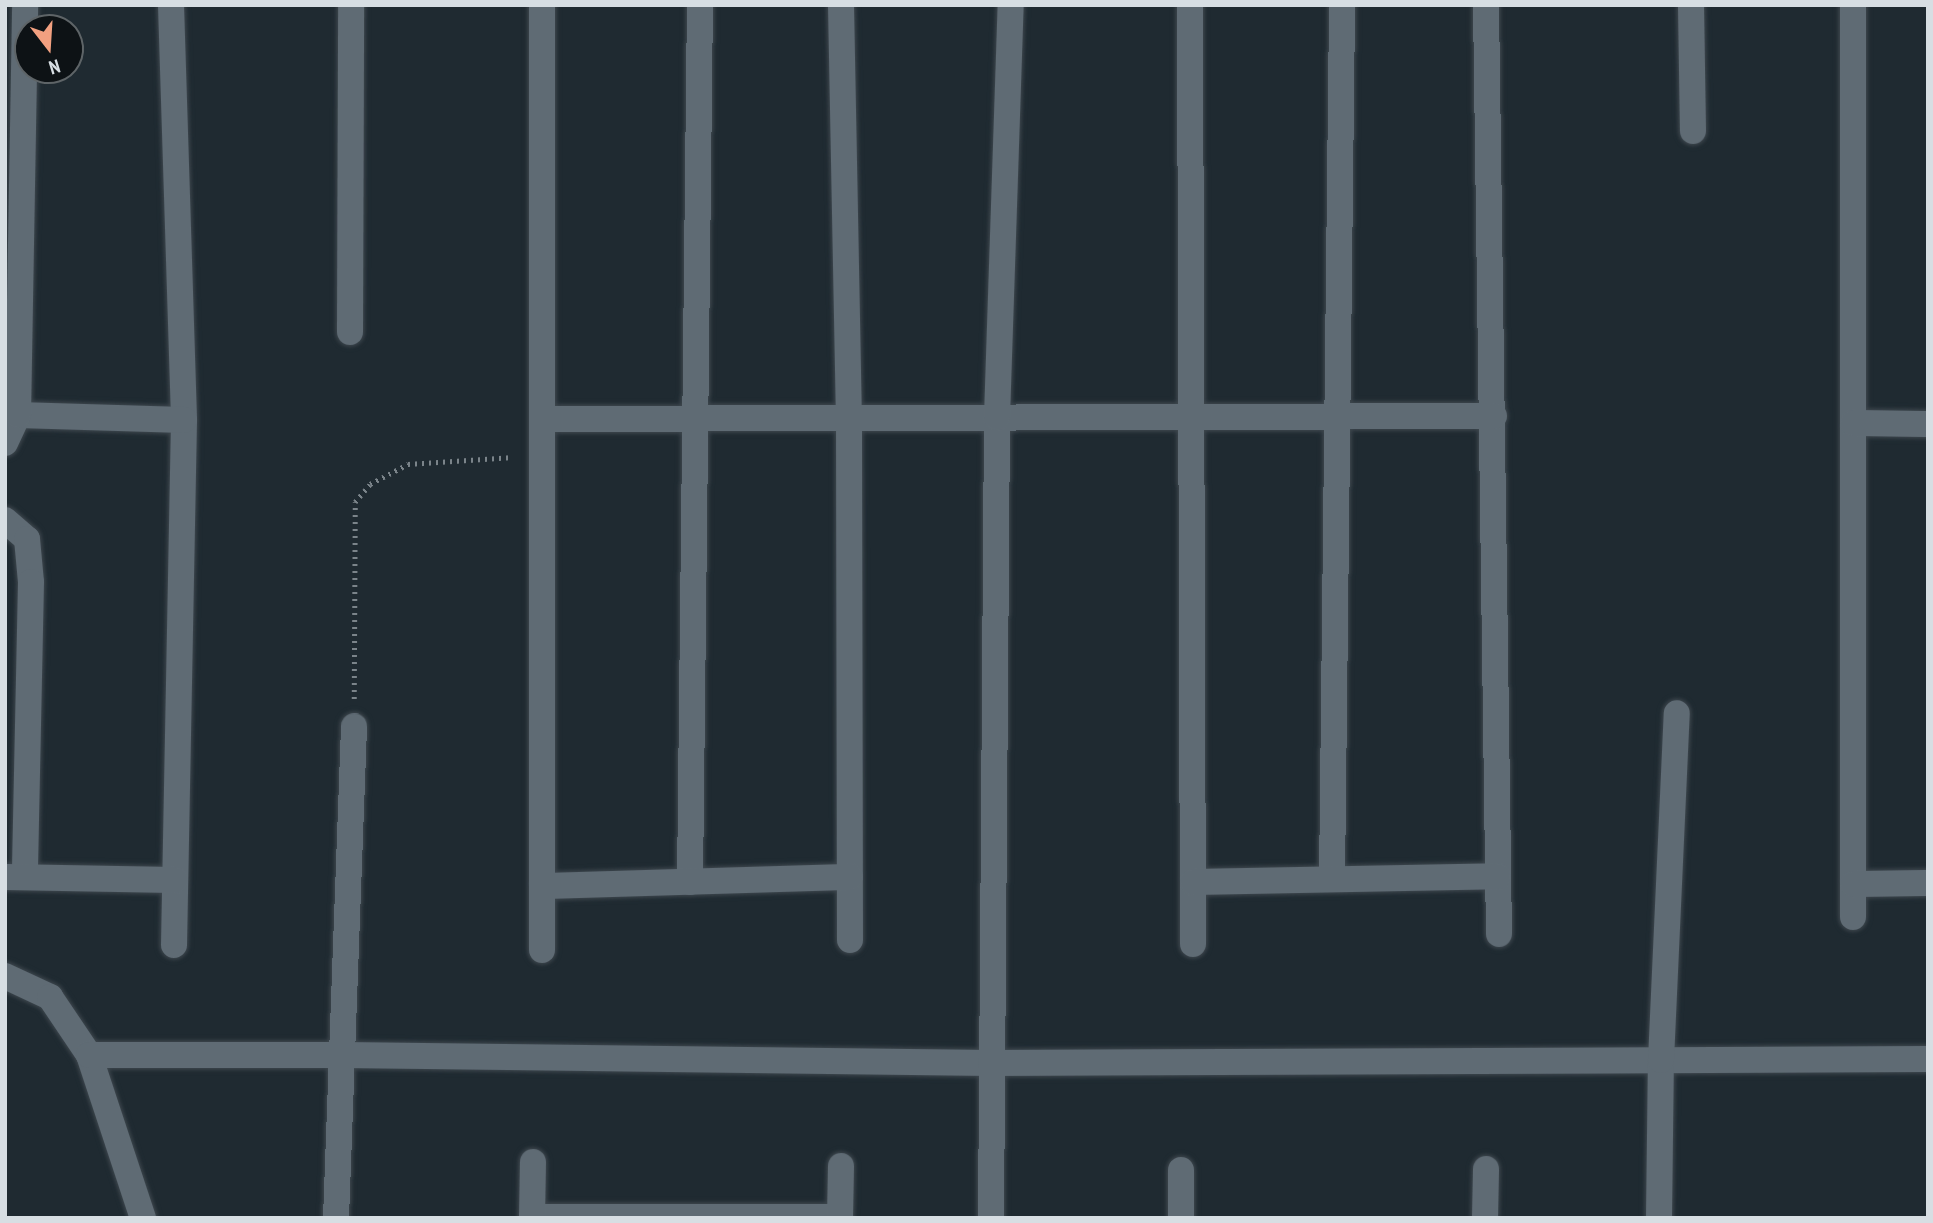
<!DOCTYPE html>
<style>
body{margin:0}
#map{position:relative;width:1933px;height:1223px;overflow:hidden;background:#1f2a31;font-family:"PT Sans Narrow",sans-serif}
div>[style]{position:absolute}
.path>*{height:4.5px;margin-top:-2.25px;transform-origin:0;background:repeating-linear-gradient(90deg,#7b848a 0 2px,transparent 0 7px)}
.roads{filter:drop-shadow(0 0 2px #3e474e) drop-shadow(0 0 2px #3e474e)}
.minor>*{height:26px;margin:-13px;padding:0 13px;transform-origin:13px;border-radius:13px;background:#5f6b74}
span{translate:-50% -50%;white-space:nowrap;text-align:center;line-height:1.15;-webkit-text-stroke:7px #0d1215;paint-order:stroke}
.frame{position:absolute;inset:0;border:7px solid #d7dee3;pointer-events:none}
.north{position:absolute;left:14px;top:14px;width:70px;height:70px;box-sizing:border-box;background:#0d1215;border:2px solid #5e6467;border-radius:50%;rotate:163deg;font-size:19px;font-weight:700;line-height:28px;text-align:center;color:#d7dee3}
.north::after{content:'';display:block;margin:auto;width:24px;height:32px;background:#f2a080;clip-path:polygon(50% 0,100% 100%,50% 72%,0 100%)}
</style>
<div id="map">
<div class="path">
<i style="left:354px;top:699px;width:197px;rotate:-89.7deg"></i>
<i style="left:355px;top:502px;width:23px;rotate:-50deg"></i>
<i style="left:370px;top:484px;width:43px;rotate:-27.8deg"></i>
<i style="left:408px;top:464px;width:105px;rotate:-3.8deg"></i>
</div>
<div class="roads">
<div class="minor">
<i style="left:171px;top:5px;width:415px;rotate:88.2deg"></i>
<i style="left:184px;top:420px;width:525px;rotate:91.09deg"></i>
<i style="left:841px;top:5px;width:415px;rotate:88.9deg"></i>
<i style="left:849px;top:420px;width:520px;rotate:89.89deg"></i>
<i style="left:1190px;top:5px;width:939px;rotate:89.82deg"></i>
<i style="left:1486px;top:5px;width:929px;rotate:89.2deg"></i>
<i style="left:1691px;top:5px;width:126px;rotate:89.1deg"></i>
<i style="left:1853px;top:5px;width:912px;rotate:90deg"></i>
<i style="left:350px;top:332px;width:327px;rotate:-89.8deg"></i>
<i style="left:18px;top:415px;width:166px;rotate:1.7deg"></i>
<i style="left:543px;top:419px;width:951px;rotate:-0.18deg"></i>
<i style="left:1853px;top:423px;width:75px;rotate:0.8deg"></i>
<i style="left:5px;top:443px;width:31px;rotate:-65deg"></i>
<i style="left:18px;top:415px;width:410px;rotate:-89deg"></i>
<i style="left:5px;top:520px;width:29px;rotate:41deg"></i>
<i style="left:27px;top:539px;width:43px;rotate:84.7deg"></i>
<i style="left:31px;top:582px;width:295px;rotate:91.2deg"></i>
<i style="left:5px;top:877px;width:170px;rotate:1deg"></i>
<i style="left:1332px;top:879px;width:874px;rotate:-89.34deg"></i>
<i style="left:690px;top:882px;width:877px;rotate:-89.35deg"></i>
<i style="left:1193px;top:882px;width:305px;rotate:-1.1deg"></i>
<i style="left:1853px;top:884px;width:75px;rotate:-0.8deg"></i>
<i style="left:542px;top:886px;width:308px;rotate:-1.7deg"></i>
<i style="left:542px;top:950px;width:945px;rotate:-90deg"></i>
<i style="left:5px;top:976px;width:50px;rotate:25deg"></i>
<i style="left:50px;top:997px;width:70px;rotate:56.1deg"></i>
<i style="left:89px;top:1055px;width:172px;rotate:71.7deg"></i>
<i style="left:89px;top:1055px;width:254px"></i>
<i style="left:343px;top:1055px;width:648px;rotate:0.71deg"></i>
<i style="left:991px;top:1063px;width:937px;rotate:-0.24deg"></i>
<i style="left:1181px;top:1170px;width:48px;rotate:90deg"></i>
<i style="left:532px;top:1217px;width:308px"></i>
<i style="left:336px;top:1218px;width:492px;rotate:-87.9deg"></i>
<i style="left:532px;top:1218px;width:56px;rotate:-89deg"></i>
<i style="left:840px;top:1218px;width:52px;rotate:-88.9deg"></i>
<i style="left:991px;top:1218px;width:801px;rotate:-89.57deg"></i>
<i style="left:997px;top:417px;width:412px;rotate:-88.1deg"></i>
<i style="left:1485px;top:1218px;width:49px;rotate:-88.8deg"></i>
<i style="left:1659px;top:1218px;width:158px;rotate:-89.3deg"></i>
<i style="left:1661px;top:1060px;width:347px;rotate:-87.4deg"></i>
</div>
</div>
<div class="frame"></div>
<div class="north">N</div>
</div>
